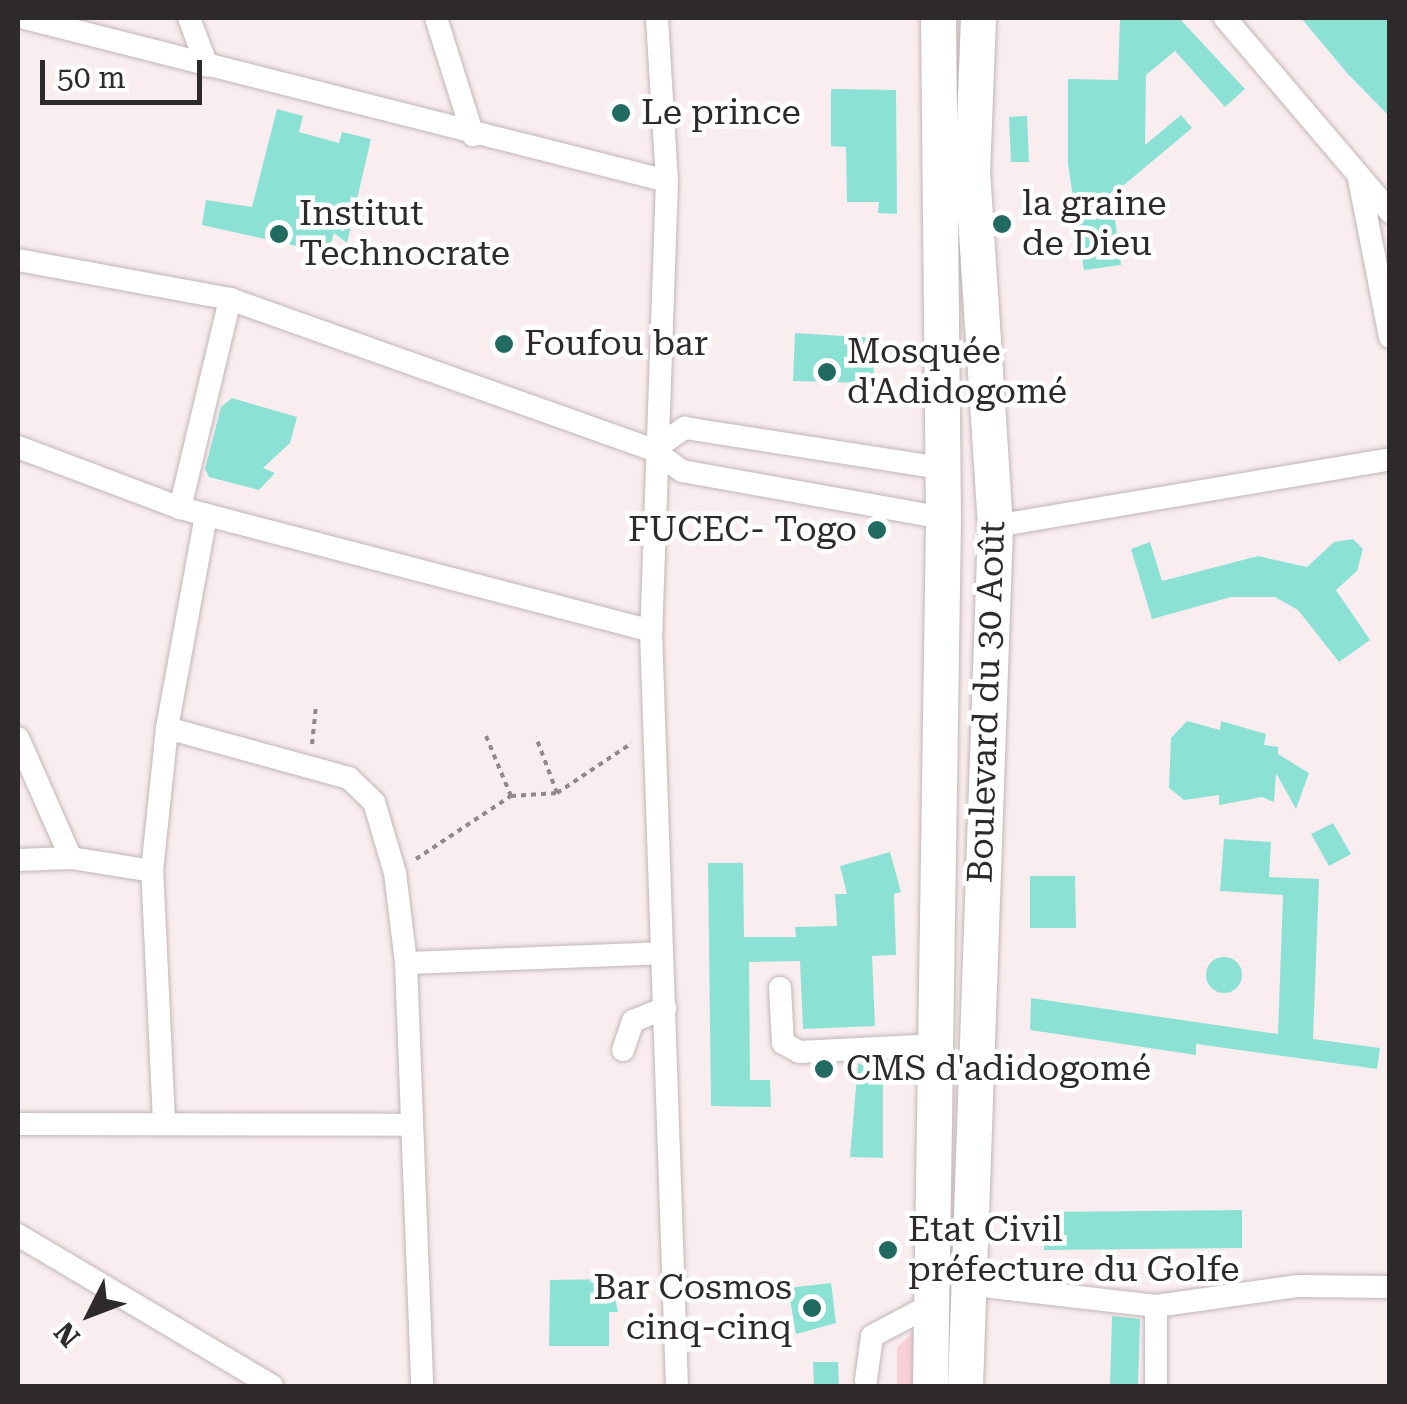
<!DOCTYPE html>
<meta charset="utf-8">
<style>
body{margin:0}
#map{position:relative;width:1407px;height:1404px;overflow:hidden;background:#faedef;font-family:"Roboto Serif",serif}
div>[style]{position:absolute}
.green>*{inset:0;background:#f9d0d8}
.building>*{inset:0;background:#8ce1d5}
.round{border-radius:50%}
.path>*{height:4px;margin-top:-2px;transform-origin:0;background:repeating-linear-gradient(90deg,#91888a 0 5px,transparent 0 10px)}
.roads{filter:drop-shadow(0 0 2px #c1b5b7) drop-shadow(0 0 2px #c1b5b7)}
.minor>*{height:22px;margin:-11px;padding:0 11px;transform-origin:11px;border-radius:11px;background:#fff}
.highway>*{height:35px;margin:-17.5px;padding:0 17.5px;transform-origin:17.5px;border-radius:17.5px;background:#fff}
.dots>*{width:28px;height:28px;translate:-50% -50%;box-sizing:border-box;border:5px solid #fff;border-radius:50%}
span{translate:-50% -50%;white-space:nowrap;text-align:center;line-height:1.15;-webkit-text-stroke:9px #fff;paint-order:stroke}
.poi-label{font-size:35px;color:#2e292a}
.left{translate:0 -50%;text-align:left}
.right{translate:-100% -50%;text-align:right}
.street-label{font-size:35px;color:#2e292a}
.frame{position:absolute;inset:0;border:20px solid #2e292a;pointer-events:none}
.north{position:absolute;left:40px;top:1264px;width:100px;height:100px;-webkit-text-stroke:8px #fff;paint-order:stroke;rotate:228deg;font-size:28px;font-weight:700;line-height:40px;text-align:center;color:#2e292a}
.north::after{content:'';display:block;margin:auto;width:35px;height:45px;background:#2e292a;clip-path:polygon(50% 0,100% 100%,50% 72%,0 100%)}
.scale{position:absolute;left:40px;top:60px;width:162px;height:45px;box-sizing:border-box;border:5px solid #2e292a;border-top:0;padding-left:12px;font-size:30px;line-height:35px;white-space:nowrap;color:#2e292a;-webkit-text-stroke:8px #fff;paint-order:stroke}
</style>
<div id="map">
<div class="green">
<i style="clip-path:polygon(917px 1327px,921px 1386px,897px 1386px,897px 1348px)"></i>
</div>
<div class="building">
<i style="clip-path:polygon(1120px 18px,1179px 18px,1245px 89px,1225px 107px,1175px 51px,1146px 75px,1145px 145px,1181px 115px,1192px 128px,1112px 195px,1121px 265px,1084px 270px,1068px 164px,1068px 79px,1118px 80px)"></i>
<i style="clip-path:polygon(1301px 18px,1390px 18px,1390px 117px,1347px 73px)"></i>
<i style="clip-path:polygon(831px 89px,896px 90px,897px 214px,878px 213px,879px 202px,847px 202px,846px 147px,831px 146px)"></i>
<i style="clip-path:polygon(277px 109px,303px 116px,299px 132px,339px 143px,342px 132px,371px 139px,347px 243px,334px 233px,328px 253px,202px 225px,206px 200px,252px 207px)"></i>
<i style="clip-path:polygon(1027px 116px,1029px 162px,1011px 162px,1009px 117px)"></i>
<i style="clip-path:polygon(795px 333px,875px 338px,873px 383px,793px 381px)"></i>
<i style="clip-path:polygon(232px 398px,297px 417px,290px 443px,263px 468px,275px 473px,259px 490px,209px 477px,205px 469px,221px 407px)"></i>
<i style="clip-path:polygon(1353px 539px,1363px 549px,1357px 571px,1336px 590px,1370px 640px,1339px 662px,1298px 610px,1275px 597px,1231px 597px,1152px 619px,1131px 549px,1150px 542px,1162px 581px,1258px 556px,1307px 567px,1334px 542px)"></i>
<i style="clip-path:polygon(1187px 721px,1220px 730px,1221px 721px,1266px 734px,1264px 745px,1278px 747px,1278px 754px,1309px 773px,1296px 809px,1276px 773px,1274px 802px,1262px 797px,1219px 805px,1219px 795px,1184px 800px,1169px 788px,1171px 738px)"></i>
<i style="clip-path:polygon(1333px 823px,1351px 854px,1329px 866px,1311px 834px)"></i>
<i style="clip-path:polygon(1224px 839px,1271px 842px,1269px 877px,1319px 879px,1313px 1039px,1380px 1048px,1377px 1069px,1196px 1044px,1196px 1055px,1030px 1030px,1031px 998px,1278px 1034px,1283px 895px,1220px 891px)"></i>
<i style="clip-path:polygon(890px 852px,901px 892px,894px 894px,896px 955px,872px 956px,875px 1026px,803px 1029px,800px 961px,749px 962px,750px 1080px,770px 1080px,771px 1107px,711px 1106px,708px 863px,743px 863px,744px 937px,796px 937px,795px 927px,837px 926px,835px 894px,847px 894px,840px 866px)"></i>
<i style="clip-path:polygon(1030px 876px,1075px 876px,1076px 928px,1030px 928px)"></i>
<i class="round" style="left:1206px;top:957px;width:36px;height:36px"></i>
<i style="clip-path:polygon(883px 1063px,883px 1158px,850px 1157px,858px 1064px)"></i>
<i style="clip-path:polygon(1242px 1210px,1242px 1248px,1044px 1250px,1044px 1212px)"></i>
<i style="clip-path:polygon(611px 1279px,618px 1312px,609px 1312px,609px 1346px,549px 1346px,550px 1280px)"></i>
<i style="clip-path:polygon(831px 1283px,836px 1323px,796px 1334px,788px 1288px)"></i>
<i style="clip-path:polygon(1112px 1316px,1140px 1319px,1138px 1386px,1110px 1386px)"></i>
<i style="clip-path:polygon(813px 1362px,838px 1362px,839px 1386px,814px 1386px)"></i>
</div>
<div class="path">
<i style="left:486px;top:736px;width:65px;rotate:67.4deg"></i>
<i style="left:312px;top:744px;width:36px;rotate:-84deg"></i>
<i style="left:557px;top:793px;width:90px;rotate:-33.7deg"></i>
<i style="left:416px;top:859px;width:114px;rotate:-33.6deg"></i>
<i style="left:511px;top:796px;width:46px;rotate:-3.7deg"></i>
<i style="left:557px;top:793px;width:60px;rotate:-110.6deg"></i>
</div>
<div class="roads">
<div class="minor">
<i style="left:25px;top:18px;width:662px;rotate:14.25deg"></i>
<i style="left:189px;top:18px;width:51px;rotate:69.4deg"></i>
<i style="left:436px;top:18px;width:123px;rotate:72.5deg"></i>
<i style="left:657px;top:18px;width:163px;rotate:86.5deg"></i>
<i style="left:667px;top:181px;width:450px;rotate:92deg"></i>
<i style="left:651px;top:631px;width:755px;rotate:88.03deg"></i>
<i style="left:1225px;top:18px;width:255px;rotate:49.6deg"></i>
<i style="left:1359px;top:179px;width:161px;rotate:78.9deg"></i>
<i style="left:18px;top:260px;width:216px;rotate:10.4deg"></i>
<i style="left:230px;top:299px;width:449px;rotate:19.6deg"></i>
<i style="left:653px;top:450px;width:36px;rotate:36deg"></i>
<i style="left:682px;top:471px;width:265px;rotate:10.2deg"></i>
<i style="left:18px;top:447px;width:173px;rotate:20.6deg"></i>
<i style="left:180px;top:508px;width:487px;rotate:14.6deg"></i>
<i style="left:653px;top:450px;width:39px;rotate:-35deg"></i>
<i style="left:685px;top:428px;width:258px;rotate:8.9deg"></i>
<i style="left:180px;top:508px;width:215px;rotate:-76.5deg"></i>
<i style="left:995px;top:526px;width:401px;rotate:-9.6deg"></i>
<i style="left:167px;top:728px;width:189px;rotate:15.4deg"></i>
<i style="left:349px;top:778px;width:35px;rotate:44deg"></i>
<i style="left:374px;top:802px;width:74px;rotate:73.5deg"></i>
<i style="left:395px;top:873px;width:91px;rotate:83deg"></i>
<i style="left:406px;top:963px;width:423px;rotate:87.8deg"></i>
<i style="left:18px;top:738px;width:131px;rotate:66.2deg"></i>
<i style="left:71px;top:858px;width:82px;rotate:9.1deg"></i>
<i style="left:18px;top:860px;width:53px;rotate:-2.2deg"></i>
<i style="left:406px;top:963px;width:256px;rotate:-2.2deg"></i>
<i style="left:780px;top:988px;width:55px;rotate:86.9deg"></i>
<i style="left:783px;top:1043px;width:18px;rotate:29deg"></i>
<i style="left:799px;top:1052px;width:138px;rotate:-2.9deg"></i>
<i style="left:623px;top:1050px;width:31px;rotate:-71deg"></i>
<i style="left:633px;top:1021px;width:35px;rotate:-22deg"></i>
<i style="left:164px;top:1121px;width:250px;rotate:-92.7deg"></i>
<i style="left:152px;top:871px;width:144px;rotate:-84deg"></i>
<i style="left:167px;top:728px;width:217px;rotate:-79.6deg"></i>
<i style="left:18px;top:1124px;width:391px;rotate:0.1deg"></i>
<i style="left:18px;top:1235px;width:295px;rotate:30.7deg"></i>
<i style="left:966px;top:1284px;width:191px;rotate:6.6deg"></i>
<i style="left:1156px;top:1306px;width:144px;rotate:-8deg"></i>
<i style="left:1299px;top:1286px;width:91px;rotate:0.6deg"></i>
<i style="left:866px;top:1380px;width:44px;rotate:-82.2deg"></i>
<i style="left:872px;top:1336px;width:67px;rotate:-27.7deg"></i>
<i style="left:1156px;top:1386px;width:80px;rotate:-90deg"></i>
</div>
<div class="highway">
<i style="left:930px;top:1386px;width:868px;rotate:-89.14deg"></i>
<i style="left:943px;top:518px;width:500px;rotate:-90.57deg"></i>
<i style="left:965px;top:1386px;width:861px;rotate:-88deg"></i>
<i style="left:995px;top:526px;width:353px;rotate:-93.7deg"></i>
<i style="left:972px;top:174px;width:156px;rotate:-87.8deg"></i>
</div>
</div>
<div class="dots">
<i style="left:621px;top:113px;background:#216a61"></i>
<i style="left:1002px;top:224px;background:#216a61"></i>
<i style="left:279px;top:234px;background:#216a61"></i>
<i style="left:504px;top:344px;background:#216a61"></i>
<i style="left:827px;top:372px;background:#216a61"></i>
<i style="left:877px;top:530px;background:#216a61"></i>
<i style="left:824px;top:1069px;background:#216a61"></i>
<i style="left:888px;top:1250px;background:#216a61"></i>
<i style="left:812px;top:1308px;background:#216a61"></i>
</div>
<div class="poi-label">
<span class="left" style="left:641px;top:113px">Le prince</span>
<span class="left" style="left:1022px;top:224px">la graine<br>de Dieu</span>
<span class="left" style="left:299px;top:234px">Institut<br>Technocrate</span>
<span class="left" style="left:524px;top:344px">Foufou bar</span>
<span class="left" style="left:847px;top:372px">Mosquée<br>d'Adidogomé</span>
<span class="right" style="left:857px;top:530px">FUCEC- Togo</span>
<span class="left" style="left:846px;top:1069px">CMS d'adidogomé</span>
<span class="left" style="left:908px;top:1250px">Etat Civil<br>préfecture du Golfe</span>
<span class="right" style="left:792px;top:1308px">Bar Cosmos<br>cinq-cinq</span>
</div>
<div class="street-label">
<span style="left:987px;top:702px;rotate:-88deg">Boulevard du 30 Août</span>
</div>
<div class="frame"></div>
<div class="north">N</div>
<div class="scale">50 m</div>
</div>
